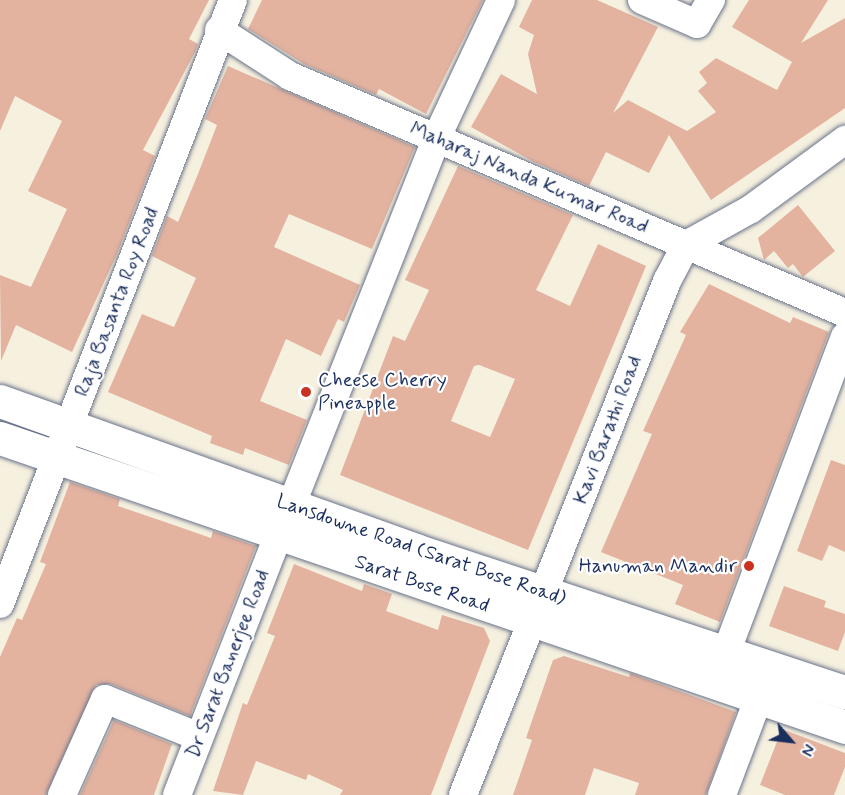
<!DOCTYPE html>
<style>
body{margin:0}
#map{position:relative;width:845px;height:795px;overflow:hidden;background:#f6f0df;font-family:Mynerve,sans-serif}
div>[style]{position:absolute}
.building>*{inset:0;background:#e3b3a0}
.roads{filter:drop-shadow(0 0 2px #68738b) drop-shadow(0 0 2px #68738b)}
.street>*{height:28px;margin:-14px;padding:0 14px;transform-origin:14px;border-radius:14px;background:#fff}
.secondary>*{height:33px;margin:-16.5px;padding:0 16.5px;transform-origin:16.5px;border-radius:16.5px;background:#fff}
.dots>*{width:16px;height:16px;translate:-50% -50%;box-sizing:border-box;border:3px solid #fff;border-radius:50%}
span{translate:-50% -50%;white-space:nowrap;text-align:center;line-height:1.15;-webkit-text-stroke:4.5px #fff;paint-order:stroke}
.street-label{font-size:20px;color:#1b2f5e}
.poi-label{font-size:20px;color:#1b2f5e}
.left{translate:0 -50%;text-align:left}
.right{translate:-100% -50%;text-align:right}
.north{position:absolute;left:761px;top:711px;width:60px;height:60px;-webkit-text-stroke:4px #fff;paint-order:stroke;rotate:118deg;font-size:16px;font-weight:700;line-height:24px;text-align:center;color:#1b2f5e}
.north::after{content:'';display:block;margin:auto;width:21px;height:27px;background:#1b2f5e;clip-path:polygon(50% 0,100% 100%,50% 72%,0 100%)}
</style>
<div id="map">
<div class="building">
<i style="clip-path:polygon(0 0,209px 0,189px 39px,198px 44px,195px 52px,143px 150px,155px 156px,117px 254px,72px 352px,16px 325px,1px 361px,0 275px,31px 287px,67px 209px,28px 191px,62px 121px,15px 96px,0 131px)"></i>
<i style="clip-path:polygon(262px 0,483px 0,426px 114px,379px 89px,376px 95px,304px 64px,248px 29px)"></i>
<i style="clip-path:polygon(532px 0,597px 0,658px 27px,613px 113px,628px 100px,687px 131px,716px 112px,698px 91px,707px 83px,699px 72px,716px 58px,777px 90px,792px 62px,732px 27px,749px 0,828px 0,801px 43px,845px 18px,845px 108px,711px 200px,669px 135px,649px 173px,606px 152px,589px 186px,532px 161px,471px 127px,501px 74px,537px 94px,528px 54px,534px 35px,519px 27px)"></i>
<i style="clip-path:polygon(228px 66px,415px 147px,372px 249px,289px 214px,274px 247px,360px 285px,344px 322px,338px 319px,321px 356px,286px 339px,260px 401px,307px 420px,289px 465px,245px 448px,243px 455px,210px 443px,212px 436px,108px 392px,142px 314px,174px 327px,196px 278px,152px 256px,167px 216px,178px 222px,198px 174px,217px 125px,205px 119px)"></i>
<i style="clip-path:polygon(evenodd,458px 166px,573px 215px,536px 290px,570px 306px,598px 244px,646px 266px,528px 550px,340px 475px,393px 336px,405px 341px,429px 290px,405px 280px,458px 166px,479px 365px,515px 379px,490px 437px,451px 421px,474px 366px,479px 365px)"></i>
<i style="clip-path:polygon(798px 205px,835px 251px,803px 277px,793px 264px,788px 268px,774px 251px,764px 260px,758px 238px)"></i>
<i style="clip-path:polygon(709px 284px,790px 323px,793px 317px,829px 332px,720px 622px,675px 604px,683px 585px,601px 552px,652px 434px,643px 431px,686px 335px,680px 332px)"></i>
<i style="clip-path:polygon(831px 460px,845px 465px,845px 552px,829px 545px,822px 561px,797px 551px)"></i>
<i style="clip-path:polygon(70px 482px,120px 499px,118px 506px,168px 523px,211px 538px,213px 531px,256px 546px,190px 716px,111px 684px,96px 685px,46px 795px,0 795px,0 657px,17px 618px,22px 620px,46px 564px,40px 562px)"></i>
<i style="clip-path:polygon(294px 564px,362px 591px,364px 584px,392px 594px,386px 611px,438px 630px,442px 615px,484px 628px,490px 641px,431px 795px,340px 795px,343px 790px,308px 774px,306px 780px,256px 761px,243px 795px,213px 791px,243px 703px,247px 705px,275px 636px,267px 633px)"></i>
<i style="clip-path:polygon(784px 586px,826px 601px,824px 607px,845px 614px,845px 632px,838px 651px,769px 626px)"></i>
<i style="clip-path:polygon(564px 656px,629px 677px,630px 673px,736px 712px,706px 795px,635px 795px,639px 783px,594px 768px,585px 795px,513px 795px,532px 740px,526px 738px,553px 660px)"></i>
<i style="clip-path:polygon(114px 720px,172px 744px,154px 795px,80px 795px)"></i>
<i style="clip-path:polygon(782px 729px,845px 753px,845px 767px,834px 795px,785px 795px,760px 785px)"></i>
</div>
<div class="roads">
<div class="street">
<i style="left:642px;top:0;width:60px;rotate:23.6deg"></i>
<i style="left:697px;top:24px;width:28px;rotate:-60deg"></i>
<i style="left:219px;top:30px;width:85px;rotate:32.9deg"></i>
<i style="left:290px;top:76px;width:603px;rotate:23.12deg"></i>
<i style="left:291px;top:506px;width:395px;rotate:-68.4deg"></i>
<i style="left:436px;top:139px;width:153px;rotate:-64.9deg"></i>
<i style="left:0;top:604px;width:647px;rotate:-68.91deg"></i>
<i style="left:726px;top:653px;width:338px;rotate:-69.4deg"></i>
<i style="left:62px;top:795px;width:105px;rotate:-65.9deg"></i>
<i style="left:105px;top:699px;width:101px;rotate:22deg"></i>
<i style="left:177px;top:795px;width:281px;rotate:-68.7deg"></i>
<i style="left:463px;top:795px;width:553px;rotate:-68.35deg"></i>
<i style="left:667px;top:281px;width:41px;rotate:-62.2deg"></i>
<i style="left:686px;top:245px;width:74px;rotate:-29deg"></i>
<i style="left:751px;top:209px;width:117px;rotate:-36.3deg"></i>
<i style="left:722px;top:795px;width:127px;rotate:-69.3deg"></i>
</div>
<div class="secondary">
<i style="left:0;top:401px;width:441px;rotate:19.7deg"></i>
<i style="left:415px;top:550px;width:453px;rotate:18.3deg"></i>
<i style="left:0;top:438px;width:893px;rotate:18.88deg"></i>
</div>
</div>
<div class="dots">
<i style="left:306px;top:392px;background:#c8321e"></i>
<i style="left:749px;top:566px;background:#c8321e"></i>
</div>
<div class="street-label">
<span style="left:529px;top:178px;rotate:23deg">Maharaj Nanda Kumar Road</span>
<span style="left:117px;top:302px;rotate:-69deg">Raja Basanta Roy Road</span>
<span style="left:608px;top:430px;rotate:-69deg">Kavi Barathi Road</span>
<span style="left:421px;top:550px;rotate:19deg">Lansdowne Road (Sarat Bose Road)</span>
<span style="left:422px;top:584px;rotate:19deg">Sarat Bose Road</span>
<span style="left:228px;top:664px;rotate:-69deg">Dr Sarat Banerjee Road</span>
</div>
<div class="poi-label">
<span class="left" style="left:318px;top:392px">Cheese Cherry<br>Pineapple</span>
<span class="right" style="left:737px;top:566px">Hanuman Mandir</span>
</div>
<div class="north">N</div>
</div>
